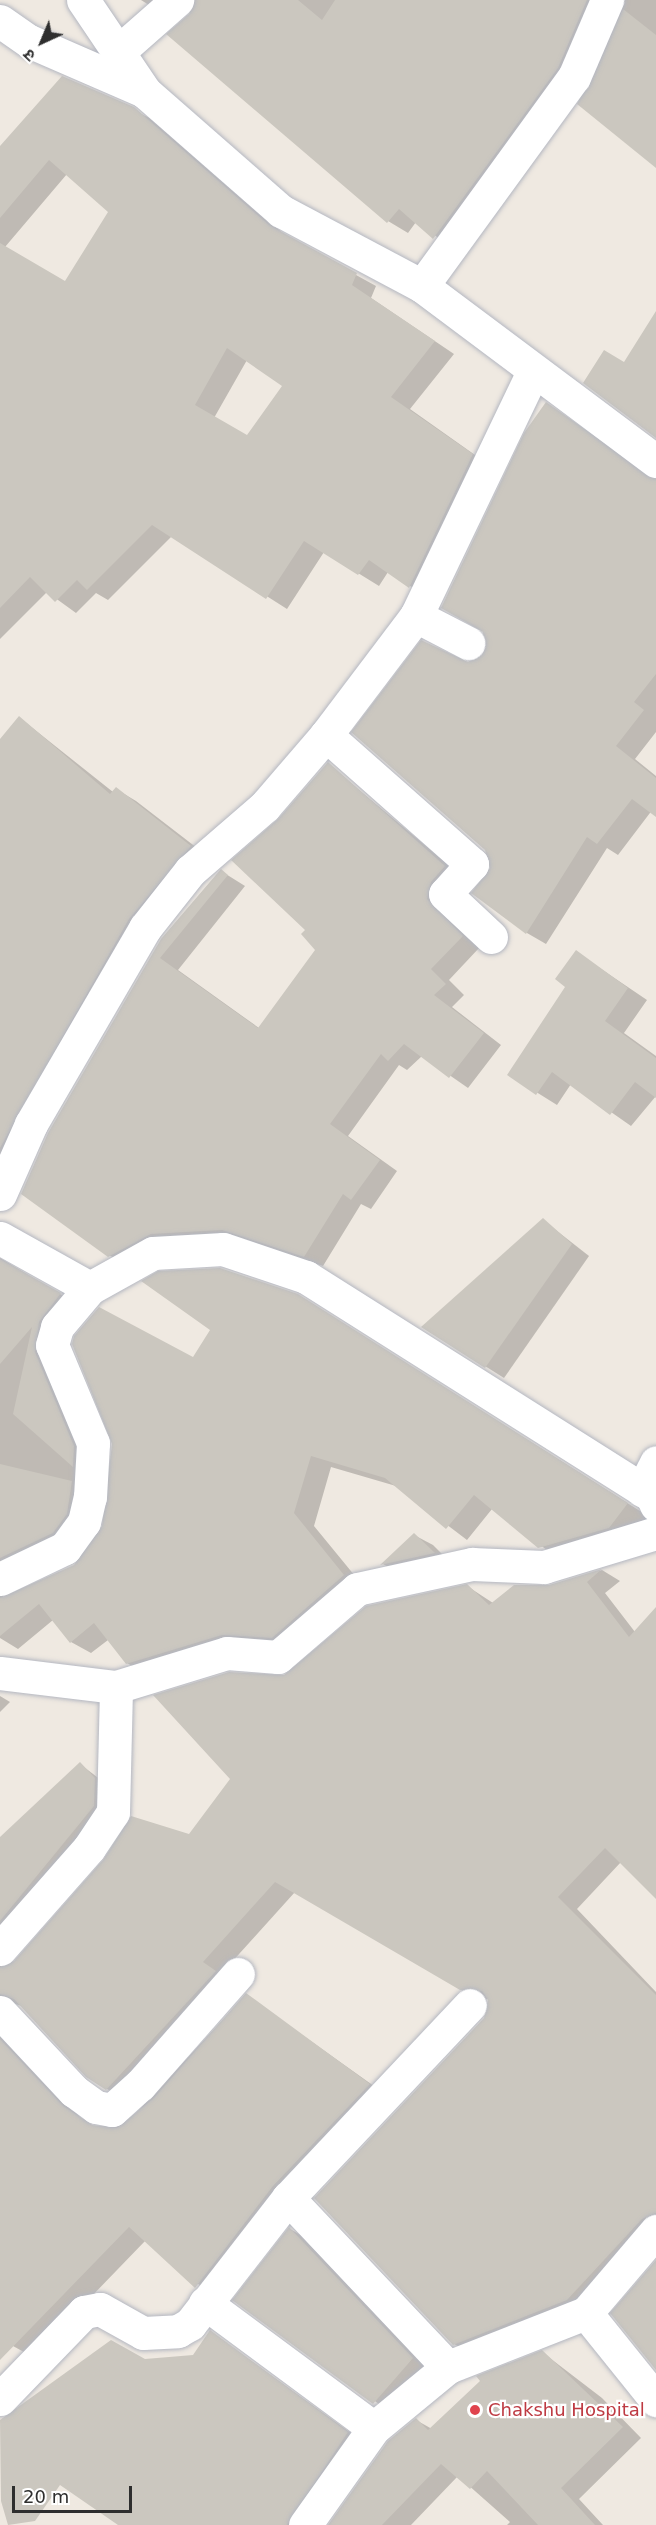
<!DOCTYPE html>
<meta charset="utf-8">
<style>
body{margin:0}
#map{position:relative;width:656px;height:2525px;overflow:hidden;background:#efe9e1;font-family:"DejaVu Sans","Noto Sans Devanagari",sans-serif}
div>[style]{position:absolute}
.shadow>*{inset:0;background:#0003}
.building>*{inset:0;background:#cbc7bf}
.roads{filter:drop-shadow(0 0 2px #b4b7c1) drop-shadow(0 0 2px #b4b7c1)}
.minor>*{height:33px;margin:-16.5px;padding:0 16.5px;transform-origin:16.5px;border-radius:16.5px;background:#fff}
.dots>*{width:16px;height:16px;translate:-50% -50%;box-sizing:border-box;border:3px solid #fff;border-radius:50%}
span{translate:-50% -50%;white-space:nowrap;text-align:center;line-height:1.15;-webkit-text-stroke:4.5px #fff;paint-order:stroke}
.health-label{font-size:18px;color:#be3a42}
.left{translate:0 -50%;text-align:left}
.north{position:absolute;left:12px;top:12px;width:60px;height:60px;-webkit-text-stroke:4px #fff;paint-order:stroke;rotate:224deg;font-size:16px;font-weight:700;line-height:24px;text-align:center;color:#2e2e2e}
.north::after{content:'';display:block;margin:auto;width:21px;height:27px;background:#2e2e2e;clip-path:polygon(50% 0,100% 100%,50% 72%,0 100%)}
.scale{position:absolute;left:12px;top:2486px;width:120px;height:27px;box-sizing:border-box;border:3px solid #2e2e2e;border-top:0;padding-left:8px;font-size:18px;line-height:21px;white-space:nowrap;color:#2e2e2e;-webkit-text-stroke:4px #fff;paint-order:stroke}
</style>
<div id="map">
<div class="shadow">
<i style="clip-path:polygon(141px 0,184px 0,165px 15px)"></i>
<i style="clip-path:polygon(195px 0,615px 0,454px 249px,416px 222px,408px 233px,388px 221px)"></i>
<i style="clip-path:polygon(625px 0,656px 0,656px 166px,579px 104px)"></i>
<i style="clip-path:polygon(evenodd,63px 78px,154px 120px,287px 237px,376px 286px,371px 298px,454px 354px,410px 409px,492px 467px,429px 598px,388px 572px,379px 586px,324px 552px,287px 609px,172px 536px,108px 600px,96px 593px,76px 613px,47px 592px,0 639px,0 148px,63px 78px,67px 174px,110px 212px,65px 283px,5px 247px,67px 174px,63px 78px,247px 360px,284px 385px,248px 437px,214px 418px,247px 360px)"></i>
<i style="clip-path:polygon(547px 404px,656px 479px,656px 732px,635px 759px,656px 776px,656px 805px,618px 855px,607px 848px,546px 944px,527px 933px,492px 869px,468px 663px,486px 653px)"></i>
<i style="clip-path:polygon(20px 718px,113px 792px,116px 789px,136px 801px,210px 858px,149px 930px,0 1211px,0 742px)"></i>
<i style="clip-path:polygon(328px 764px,463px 877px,480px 947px,449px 980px,464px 995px,452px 1007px,501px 1045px,468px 1088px,422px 1056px,407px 1070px,399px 1065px,348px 1136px,397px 1171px,371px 1209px,361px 1204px,323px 1266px,242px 1240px,128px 1266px,109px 1255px,162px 939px,221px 871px,245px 886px,178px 970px,259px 1028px,317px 949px,280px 819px)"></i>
<i style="clip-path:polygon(576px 952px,647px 1000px,624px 1033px,656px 1056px,656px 1096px,631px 1126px,571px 1084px,557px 1105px,509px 1075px,567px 986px)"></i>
<i style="clip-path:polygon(543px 1220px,589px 1256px,504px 1378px,423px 1327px)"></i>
<i style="clip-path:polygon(0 1258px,80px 1306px,59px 1333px,94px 1459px,87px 1526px,5px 1579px,3px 1597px,75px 1566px,101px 1533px,194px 1359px,318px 1308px,648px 1516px,630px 1539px,559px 1559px,492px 1509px,467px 1540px,396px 1486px,331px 1467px,314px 1526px,364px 1587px,293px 1649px,147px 1675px,127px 1663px,108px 1640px,91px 1653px,71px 1642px,53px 1620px,18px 1649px,0 1638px)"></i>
<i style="clip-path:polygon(414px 1535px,433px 1545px,451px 1563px,400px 1574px,383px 1564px)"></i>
<i style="clip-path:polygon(602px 1570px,620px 1581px,605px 1593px,635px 1632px,656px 1609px,656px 1897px,621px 1862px,577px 1909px,656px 1992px,656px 2238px,587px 2311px,474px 2355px,454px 2344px,489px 1999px,480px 2000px,295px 1892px,221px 1974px,127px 2100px,107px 2089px,22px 2006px,15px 2004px,1px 2019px,6px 2037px,80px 2117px,95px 2127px,125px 2125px,246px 1995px,388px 2096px,215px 2298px,146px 2240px,33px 2357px,13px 2346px,0 2333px,0 1839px,80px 1764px,114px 1790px,5px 1948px,1px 1967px,15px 1963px,190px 1836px,232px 1779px,285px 1676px,467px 1586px,493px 1603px)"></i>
<i style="clip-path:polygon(0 1696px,10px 1702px,0 1712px)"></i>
<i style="clip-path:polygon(290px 2229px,306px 2238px,428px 2367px,390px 2412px,235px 2300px)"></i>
<i style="clip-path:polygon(211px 2332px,366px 2444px,309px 2525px,121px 2525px,144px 2361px,194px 2357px)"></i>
<i style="clip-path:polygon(542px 2352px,602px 2398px,641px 2438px,579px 2499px,603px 2525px,507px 2525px,510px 2522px,458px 2476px,411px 2525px,330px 2525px,416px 2420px,432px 2429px)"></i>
</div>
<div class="building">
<i style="clip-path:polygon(195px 0,298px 0,322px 20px,335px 0,587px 0,558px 68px,433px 239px,399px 209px,387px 223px,166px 34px,189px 14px)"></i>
<i style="clip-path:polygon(623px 9px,656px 35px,656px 168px,577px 104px)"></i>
<i style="clip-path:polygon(evenodd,62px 76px,134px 107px,269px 225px,357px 273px,352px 285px,435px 341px,391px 397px,473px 454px,409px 588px,369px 560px,358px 575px,304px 541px,266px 599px,152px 525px,87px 590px,77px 580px,55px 602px,30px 577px,0 608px,0 243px,65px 281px,108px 212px,49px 160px,0 218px,0 146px,62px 76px,227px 348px,282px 386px,247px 435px,195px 405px,227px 348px)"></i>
<i style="clip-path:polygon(656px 311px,656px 438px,583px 383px,604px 350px,624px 362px)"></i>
<i style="clip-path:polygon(546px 402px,656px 479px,656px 674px,634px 702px,644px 710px,616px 746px,656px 778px,656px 817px,632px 799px,597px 844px,587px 837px,526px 934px,471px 893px,490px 868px,485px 850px,351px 732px,421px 640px,468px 662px,484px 652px,483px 632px,441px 608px,524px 433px)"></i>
<i style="clip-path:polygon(19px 716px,110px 794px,116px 787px,191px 846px,129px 919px,0 1148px,0 739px)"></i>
<i style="clip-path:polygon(328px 762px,445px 866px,431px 882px,427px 899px,463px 936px,431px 969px,446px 984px,434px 995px,484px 1033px,449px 1078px,404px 1044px,388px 1061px,381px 1054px,330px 1124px,380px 1160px,351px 1200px,343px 1194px,304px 1257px,222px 1230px,151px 1234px,108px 1257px,21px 1194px,48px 1133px,161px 939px,221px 869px,228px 875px,160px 958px,258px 1028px,315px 950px,301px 934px,305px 930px,231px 860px,279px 818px)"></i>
<i style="clip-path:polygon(576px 950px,628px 988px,605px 1021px,656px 1058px,656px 1098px,635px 1082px,610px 1115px,552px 1072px,536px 1095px,507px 1075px,565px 987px,555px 979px)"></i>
<i style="clip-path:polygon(543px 1218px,572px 1244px,485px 1368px,421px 1327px)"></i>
<i style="clip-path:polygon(0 1259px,61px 1293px,39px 1322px,35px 1352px,74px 1446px,73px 1467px,13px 1414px,32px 1327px,0 1364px)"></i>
<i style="clip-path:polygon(220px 1268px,298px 1294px,628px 1503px,609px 1528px,538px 1548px,474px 1495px,446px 1529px,385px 1478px,311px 1456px,294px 1513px,344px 1575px,272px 1638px,222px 1635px,126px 1664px,94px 1623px,70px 1643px,39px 1604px,0 1636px,0 1598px,74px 1565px,102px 1526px,112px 1444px,72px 1344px,74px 1336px,99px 1307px,193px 1357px,210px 1330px,141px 1281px,158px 1271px)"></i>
<i style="clip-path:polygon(0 1464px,72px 1481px,67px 1514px,53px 1533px,0 1558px)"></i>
<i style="clip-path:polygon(414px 1533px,435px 1553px,380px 1565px)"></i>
<i style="clip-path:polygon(602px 1569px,587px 1582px,629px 1637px,656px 1607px,656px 1899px,605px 1848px,558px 1897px,656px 1995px,656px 2213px,642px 2219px,567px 2300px,453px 2345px,314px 2198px,484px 2018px,488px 2000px,482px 1991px,460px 1990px,275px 1882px,203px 1962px,216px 1971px,106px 2090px,86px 2077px,14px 1999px,0 1994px,0 1967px,14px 1961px,103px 1860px,131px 1816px,189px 1834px,230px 1779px,153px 1695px,229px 1672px,284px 1675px,366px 1606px,467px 1584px,489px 1605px,514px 1585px,549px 1585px)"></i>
<i style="clip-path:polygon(80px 1762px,95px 1778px,94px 1806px,0 1921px,0 1837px)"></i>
<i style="clip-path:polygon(246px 1993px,370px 2084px,273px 2186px,195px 2288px,129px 2227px,0 2360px,0 2039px,63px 2106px,92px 2125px,117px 2128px,154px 2098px)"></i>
<i style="clip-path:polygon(289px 2227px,413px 2358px,373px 2404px,232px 2300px)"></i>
<i style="clip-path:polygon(656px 2260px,656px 2370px,610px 2313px)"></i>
<i style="clip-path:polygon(210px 2330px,348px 2432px,287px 2525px,118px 2525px,60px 2485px,35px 2521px,8px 2525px,1px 2501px,0 2420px,111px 2340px,145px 2359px,193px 2355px)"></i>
<i style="clip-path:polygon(542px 2350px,623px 2427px,561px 2488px,595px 2525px,538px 2525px,487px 2471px,470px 2489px,441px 2464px,382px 2525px,328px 2525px,388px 2441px,416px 2418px,428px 2430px,480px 2381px,476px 2376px)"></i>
</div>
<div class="roads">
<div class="minor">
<i style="left:83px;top:0;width:111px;rotate:56deg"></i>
<i style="left:145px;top:92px;width:181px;rotate:41.2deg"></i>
<i style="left:281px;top:211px;width:160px;rotate:28deg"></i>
<i style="left:422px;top:286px;width:292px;rotate:36.8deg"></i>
<i style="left:0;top:21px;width:35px;rotate:35deg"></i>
<i style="left:29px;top:41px;width:125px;rotate:23.5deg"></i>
<i style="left:118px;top:52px;width:79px;rotate:-41.4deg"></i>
<i style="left:422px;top:286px;width:258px;rotate:-54deg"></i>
<i style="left:574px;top:77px;width:84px;rotate:-66.8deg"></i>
<i style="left:416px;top:616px;width:59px;rotate:27.4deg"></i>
<i style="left:326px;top:735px;width:195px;rotate:41.5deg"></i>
<i style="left:472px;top:864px;width:40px;rotate:132deg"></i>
<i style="left:445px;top:894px;width:63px;rotate:43.1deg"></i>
<i style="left:0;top:1194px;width:77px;rotate:-66.1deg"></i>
<i style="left:31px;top:1124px;width:227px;rotate:-59.8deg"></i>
<i style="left:145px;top:928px;width:73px;rotate:-51.7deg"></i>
<i style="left:190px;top:871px;width:99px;rotate:-40.9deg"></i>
<i style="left:265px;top:806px;width:94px;rotate:-49.3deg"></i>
<i style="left:326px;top:735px;width:149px;rotate:-52.9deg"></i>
<i style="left:416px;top:616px;width:271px;rotate:-64.4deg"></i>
<i style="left:0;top:1238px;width:103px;rotate:29.1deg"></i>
<i style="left:642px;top:1490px;width:31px;rotate:-63deg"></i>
<i style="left:0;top:1579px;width:72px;rotate:-25.5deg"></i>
<i style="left:65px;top:1548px;width:32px;rotate:-54deg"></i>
<i style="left:84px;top:1522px;width:26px;rotate:-77deg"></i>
<i style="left:90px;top:1497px;width:54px;rotate:-86.8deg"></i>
<i style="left:93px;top:1443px;width:106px;rotate:-112.7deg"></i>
<i style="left:52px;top:1345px;width:19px;rotate:-74deg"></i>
<i style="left:57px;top:1327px;width:51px;rotate:-49.8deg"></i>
<i style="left:90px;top:1288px;width:72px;rotate:-29.1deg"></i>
<i style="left:153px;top:1253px;width:70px;rotate:-3.3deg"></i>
<i style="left:223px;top:1249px;width:88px;rotate:18.6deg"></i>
<i style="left:306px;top:1277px;width:409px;rotate:32.3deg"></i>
<i style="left:652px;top:1496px;width:10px;rotate:66deg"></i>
<i style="left:0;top:1673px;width:117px;rotate:6.9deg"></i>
<i style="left:116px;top:1687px;width:116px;rotate:-17deg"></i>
<i style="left:227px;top:1653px;width:51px;rotate:4.5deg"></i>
<i style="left:278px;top:1657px;width:104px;rotate:-40.7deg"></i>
<i style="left:357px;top:1589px;width:118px;rotate:-12.3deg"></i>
<i style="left:472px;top:1564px;width:72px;rotate:2.4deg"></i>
<i style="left:544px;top:1567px;width:117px;rotate:-16.9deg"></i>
<i style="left:0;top:1949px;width:135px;rotate:-48.6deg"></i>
<i style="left:89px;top:1848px;width:43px;rotate:-56.3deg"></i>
<i style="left:113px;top:1812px;width:125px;rotate:-88.6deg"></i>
<i style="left:0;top:2012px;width:108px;rotate:46.9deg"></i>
<i style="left:74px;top:2091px;width:27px;rotate:36deg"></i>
<i style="left:96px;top:2107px;width:16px;rotate:11deg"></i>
<i style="left:112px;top:2110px;width:38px;rotate:-42deg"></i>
<i style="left:140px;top:2085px;width:148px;rotate:-48.6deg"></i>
<i style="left:288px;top:2198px;width:233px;rotate:46.6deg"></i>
<i style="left:205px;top:2303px;width:210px;rotate:36.5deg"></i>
<i style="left:586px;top:2313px;width:112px;rotate:51.2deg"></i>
<i style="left:0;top:2399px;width:121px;rotate:-46deg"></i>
<i style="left:84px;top:2312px;width:16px;rotate:-11deg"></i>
<i style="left:100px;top:2309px;width:49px;rotate:29.2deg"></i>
<i style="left:143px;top:2333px;width:35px;rotate:-3deg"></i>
<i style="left:178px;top:2331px;width:14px;rotate:-30deg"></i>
<i style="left:190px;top:2324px;width:160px;rotate:-52.1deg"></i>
<i style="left:288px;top:2198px;width:265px;rotate:-46.7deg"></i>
<i style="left:305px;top:2525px;width:119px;rotate:-54.6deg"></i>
<i style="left:374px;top:2428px;width:96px;rotate:-39.5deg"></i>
<i style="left:448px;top:2367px;width:148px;rotate:-21.4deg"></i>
<i style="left:586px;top:2313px;width:108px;rotate:-49.5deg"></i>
</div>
</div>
<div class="dots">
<i style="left:475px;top:2410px;background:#e0444e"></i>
</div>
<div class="health-label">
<span class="left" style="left:488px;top:2410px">Chakshu Hospital</span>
</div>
<div class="north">उ</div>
<div class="scale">20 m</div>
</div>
